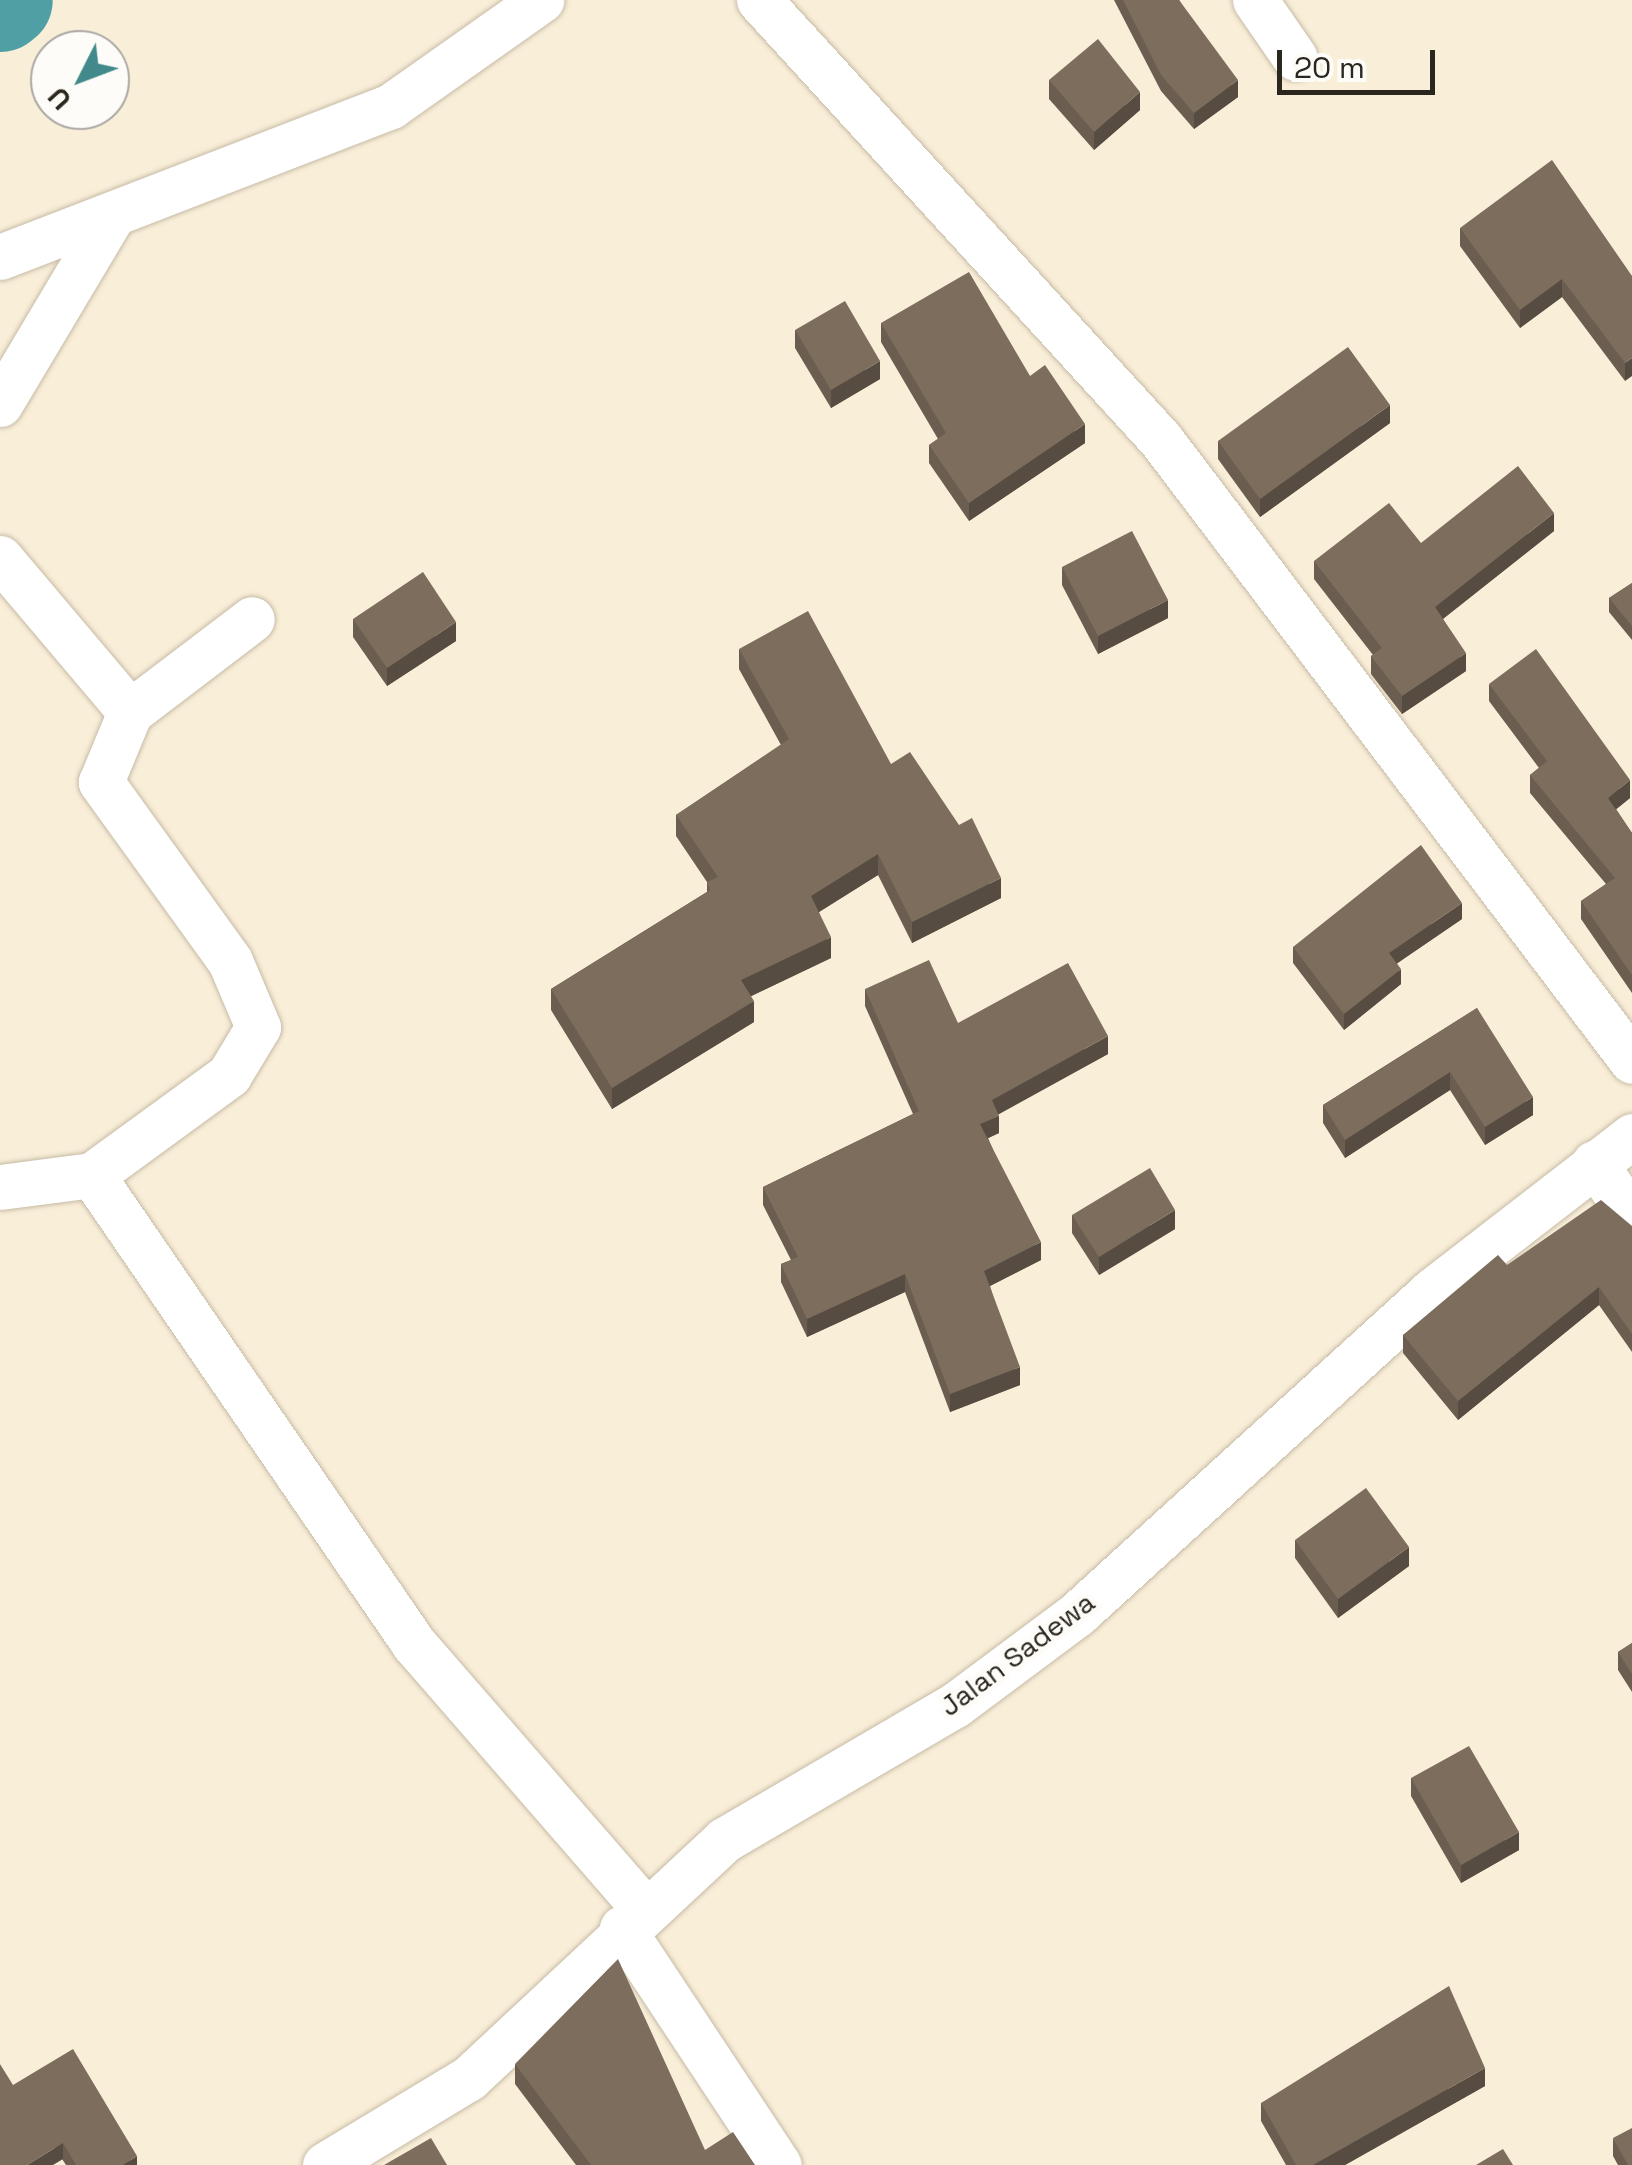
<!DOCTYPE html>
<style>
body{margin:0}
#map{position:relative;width:1632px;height:2165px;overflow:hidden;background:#f9eed8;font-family:"Space Grotesk",sans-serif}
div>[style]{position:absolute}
.river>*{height:95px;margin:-47.5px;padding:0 47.5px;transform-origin:47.5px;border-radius:47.5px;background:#4f9fa4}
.roads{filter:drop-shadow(0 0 2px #c6bba6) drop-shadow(0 0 2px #c6bba6)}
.street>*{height:45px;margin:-22.5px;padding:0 22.5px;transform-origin:22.5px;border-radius:22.5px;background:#fff}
.wall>*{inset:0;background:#6b5e50}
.shaded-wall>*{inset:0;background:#574c41}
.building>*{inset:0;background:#7c6d5d}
span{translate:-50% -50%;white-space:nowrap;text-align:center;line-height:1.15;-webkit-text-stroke:10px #fefcf8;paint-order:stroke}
.street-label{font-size:28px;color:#2b271f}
.north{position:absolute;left:30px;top:30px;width:100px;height:100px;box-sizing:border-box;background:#fefcf8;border:2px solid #aaa7a1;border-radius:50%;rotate:228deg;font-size:28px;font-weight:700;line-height:40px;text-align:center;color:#2b271f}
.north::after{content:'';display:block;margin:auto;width:35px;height:45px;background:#41898a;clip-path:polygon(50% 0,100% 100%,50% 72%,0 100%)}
.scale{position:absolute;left:1277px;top:50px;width:158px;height:45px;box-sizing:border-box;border:5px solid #2b271f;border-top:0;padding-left:12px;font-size:30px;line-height:35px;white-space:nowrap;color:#2b271f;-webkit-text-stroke:8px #fefcf8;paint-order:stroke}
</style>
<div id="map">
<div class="river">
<i style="left:0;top:4px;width:6px;rotate:-39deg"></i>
</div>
<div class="roads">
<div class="street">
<i style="left:759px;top:0;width:596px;rotate:47.58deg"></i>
<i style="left:1161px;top:440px;width:779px;rotate:52.82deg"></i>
<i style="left:1255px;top:0;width:70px;rotate:55.4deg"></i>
<i style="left:0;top:257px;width:419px;rotate:-21.1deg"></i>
<i style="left:391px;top:106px;width:184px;rotate:-35.2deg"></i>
<i style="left:0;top:404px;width:219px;rotate:-59.2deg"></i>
<i style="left:0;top:558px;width:202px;rotate:49.8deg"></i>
<i style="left:1594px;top:1163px;width:65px;rotate:54.4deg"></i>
<i style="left:92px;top:1175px;width:170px;rotate:-36.1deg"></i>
<i style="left:229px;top:1075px;width:56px;rotate:-58.9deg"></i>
<i style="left:258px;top:1027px;width:72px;rotate:-113deg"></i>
<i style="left:230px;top:961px;width:221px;rotate:-125.8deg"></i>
<i style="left:101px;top:782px;width:76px;rotate:-67.5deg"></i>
<i style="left:130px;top:712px;width:153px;rotate:-37.3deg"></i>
<i style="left:0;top:1187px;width:93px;rotate:-7.4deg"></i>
<i style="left:92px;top:1175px;width:569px;rotate:55.53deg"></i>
<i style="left:414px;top:1644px;width:351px;rotate:49deg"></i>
<i style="left:622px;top:1928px;width:284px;rotate:56.5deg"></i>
<i style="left:325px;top:2165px;width:168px;rotate:-31.1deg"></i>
<i style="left:469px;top:2078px;width:349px;rotate:-43deg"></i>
<i style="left:724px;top:1840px;width:268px;rotate:-30.3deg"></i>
<i style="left:955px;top:1705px;width:152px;rotate:-36.7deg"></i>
<i style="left:1077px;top:1614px;width:481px;rotate:-42.3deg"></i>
<i style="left:1433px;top:1290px;width:252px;rotate:-37.7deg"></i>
</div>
</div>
<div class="wall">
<i style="clip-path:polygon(1114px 0,1179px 0,1238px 97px,1194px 129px,1161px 91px)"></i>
<i style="clip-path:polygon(1049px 80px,1140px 110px,1094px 150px,1049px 99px)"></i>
<i style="clip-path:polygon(1460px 228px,1632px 276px,1625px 381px,1562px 297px,1520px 328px,1460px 246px)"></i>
<i style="clip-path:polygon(881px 323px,1030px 376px,1085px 443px,969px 521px,929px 463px,929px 445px,938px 439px,881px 342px)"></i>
<i style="clip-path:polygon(795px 330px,880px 379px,831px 408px,795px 348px)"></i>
<i style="clip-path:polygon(1390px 423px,1260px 517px,1218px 459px,1218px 441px)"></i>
<i style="clip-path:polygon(1554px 531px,1443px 619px,1466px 671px,1402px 714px,1371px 674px,1371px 656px,1373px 655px,1314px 579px,1314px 561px,1421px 543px)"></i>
<i style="clip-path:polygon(1062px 567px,1168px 618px,1098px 654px,1062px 585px)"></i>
<i style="clip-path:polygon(1632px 583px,1632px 640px,1609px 612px,1609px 598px)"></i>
<i style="clip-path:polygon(353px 619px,456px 641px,387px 686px,353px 637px)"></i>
<i style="clip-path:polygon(739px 649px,891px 764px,1001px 898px,912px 943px,878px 875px,819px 912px,831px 958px,751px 996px,754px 1022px,612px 1109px,551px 1010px,551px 989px,707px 892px,707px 882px,676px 836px,676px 815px,781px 745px,739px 669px)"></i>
<i style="clip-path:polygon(1489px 684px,1630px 798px,1616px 809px,1632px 833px,1632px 993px,1581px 919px,1581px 901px,1606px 884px,1530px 793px,1530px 775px,1539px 768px,1489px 701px)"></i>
<i style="clip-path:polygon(1462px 919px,1397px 963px,1401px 984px,1344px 1030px,1293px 963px,1293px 947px)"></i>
<i style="clip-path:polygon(865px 989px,958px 1023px,1108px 1054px,998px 1114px,999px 1133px,988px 1138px,1041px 1260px,990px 1286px,1020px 1385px,950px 1412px,905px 1292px,807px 1337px,781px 1282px,781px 1264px,791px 1260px,763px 1205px,763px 1187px,913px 1114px,865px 1006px)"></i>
<i style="clip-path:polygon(1477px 1008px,1533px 1115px,1485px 1145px,1450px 1090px,1345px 1158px,1323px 1123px,1323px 1105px)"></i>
<i style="clip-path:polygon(1072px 1215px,1175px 1229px,1099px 1275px,1072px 1233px)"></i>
<i style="clip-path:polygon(1632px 1226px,1632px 1352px,1599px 1305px,1458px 1420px,1403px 1353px,1403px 1335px,1507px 1265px)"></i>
<i style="clip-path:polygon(1295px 1540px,1409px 1566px,1338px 1618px,1295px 1558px)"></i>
<i style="clip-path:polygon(1632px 1643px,1632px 1692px,1618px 1670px,1618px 1652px)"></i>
<i style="clip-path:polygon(1411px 1778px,1519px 1850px,1461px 1883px,1411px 1796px)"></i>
<i style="clip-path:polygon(515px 2064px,705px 2150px,755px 2165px,576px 2165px,515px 2084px)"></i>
<i style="clip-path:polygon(13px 2085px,137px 2165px,66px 2165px)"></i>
<i style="clip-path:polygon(1485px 2086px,1345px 2165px,1286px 2165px,1261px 2121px,1261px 2103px)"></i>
<i style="clip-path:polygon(1613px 2138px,1632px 2165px,1618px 2165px,1613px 2156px)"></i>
</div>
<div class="shaded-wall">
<i style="clip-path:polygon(1238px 80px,1238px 97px,1194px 129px,1194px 113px)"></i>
<i style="clip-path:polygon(1140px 92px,1140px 110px,1094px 150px,1094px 132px)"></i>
<i style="clip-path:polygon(1562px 279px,1562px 297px,1520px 328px,1520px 310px)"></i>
<i style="clip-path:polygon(1632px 358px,1632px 376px,1625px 381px,1625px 363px)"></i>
<i style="clip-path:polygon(880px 361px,880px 379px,831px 408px,831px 390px)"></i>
<i style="clip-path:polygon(1390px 405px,1390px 423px,1260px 517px,1260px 499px)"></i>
<i style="clip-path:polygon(1085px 424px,1085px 443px,969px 521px,969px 503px)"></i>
<i style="clip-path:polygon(1554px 513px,1554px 531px,1435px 625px,1435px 607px)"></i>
<i style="clip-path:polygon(1168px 600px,1168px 618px,1098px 654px,1098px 636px)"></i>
<i style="clip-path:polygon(456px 622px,456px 641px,387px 686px,387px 668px)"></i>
<i style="clip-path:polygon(1466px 653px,1466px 671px,1402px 714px,1402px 696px)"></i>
<i style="clip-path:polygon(1630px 780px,1630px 798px,1608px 816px,1608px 798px)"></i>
<i style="clip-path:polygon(878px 854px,878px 875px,811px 917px,811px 896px)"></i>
<i style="clip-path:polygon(1001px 878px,1001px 898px,912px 943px,912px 922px)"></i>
<i style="clip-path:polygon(1462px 903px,1462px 919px,1389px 969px,1389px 953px)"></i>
<i style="clip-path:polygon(831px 937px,831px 958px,741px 1001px,741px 980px)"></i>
<i style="clip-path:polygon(1401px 969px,1401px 984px,1344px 1030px,1344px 1014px)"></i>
<i style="clip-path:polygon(754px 1001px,754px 1022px,612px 1109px,612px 1088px)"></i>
<i style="clip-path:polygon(1108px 1036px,1108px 1054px,992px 1118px,992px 1100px)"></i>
<i style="clip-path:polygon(1450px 1072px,1450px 1090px,1345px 1158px,1345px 1140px)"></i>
<i style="clip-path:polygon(1533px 1097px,1533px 1115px,1485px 1145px,1485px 1127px)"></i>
<i style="clip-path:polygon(999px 1116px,999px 1133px,980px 1142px,980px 1124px)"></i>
<i style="clip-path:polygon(1175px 1210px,1175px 1229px,1099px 1275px,1099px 1257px)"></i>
<i style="clip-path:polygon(1041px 1242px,1041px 1260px,984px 1289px,984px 1271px)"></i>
<i style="clip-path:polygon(905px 1274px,905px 1292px,807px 1337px,807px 1319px)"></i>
<i style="clip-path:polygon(1599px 1287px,1599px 1305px,1458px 1420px,1458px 1401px)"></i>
<i style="clip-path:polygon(1020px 1367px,1020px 1385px,950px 1412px,950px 1394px)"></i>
<i style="clip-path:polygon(1409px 1547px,1409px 1566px,1338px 1618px,1338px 1599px)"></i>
<i style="clip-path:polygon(1519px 1832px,1519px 1850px,1461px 1883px,1461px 1865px)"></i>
<i style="clip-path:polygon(1485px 2068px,1485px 2086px,1345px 2165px,1313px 2165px)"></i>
<i style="clip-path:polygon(63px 2143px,63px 2159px,53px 2165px,27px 2165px)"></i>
<i style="clip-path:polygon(137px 2156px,137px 2165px,123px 2165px)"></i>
</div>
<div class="building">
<i style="clip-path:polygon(1123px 0,1179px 0,1238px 80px,1194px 113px,1161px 75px)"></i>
<i style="clip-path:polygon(1098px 39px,1140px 92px,1094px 132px,1049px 80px)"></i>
<i style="clip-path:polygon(1552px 160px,1632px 276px,1632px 358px,1625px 363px,1562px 279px,1520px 310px,1460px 228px)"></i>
<i style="clip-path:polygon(969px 272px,1030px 376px,1045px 365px,1085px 424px,969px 503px,929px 445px,946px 433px,881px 323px)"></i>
<i style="clip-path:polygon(845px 301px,880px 361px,831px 390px,795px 330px)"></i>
<i style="clip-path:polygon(1348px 347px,1390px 405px,1260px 499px,1218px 441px)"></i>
<i style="clip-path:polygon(1518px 466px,1554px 513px,1435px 607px,1466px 653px,1402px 696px,1371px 656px,1382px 648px,1314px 561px,1389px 503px,1421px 543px)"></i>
<i style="clip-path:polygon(1132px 531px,1168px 600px,1098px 636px,1062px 567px)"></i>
<i style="clip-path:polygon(423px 572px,456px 622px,387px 668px,353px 619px)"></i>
<i style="clip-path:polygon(1632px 583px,1632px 626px,1609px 598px)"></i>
<i style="clip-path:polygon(808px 611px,891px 764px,910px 752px,959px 825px,972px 818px,1001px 878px,912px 922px,878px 854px,811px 896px,831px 937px,741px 980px,754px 1001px,612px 1088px,551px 989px,710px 890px,707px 882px,718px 877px,676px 815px,789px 739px,739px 649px)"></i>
<i style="clip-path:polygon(1536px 649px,1630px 780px,1608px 798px,1632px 833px,1632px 975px,1581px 901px,1615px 878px,1530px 775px,1547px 761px,1489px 684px)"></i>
<i style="clip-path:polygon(1421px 845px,1462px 903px,1389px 953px,1401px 969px,1344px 1014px,1293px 947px)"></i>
<i style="clip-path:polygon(929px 960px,958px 1023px,1068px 963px,1108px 1036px,992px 1100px,999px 1116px,980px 1124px,1041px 1242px,984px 1271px,1020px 1367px,950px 1394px,905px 1274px,807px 1319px,781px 1264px,798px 1257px,763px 1187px,919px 1111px,865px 989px)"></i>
<i style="clip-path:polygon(1477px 1008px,1533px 1097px,1485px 1127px,1450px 1072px,1345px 1140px,1323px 1105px)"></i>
<i style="clip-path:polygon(1150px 1168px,1175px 1210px,1099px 1257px,1072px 1215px)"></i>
<i style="clip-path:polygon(1601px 1200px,1632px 1226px,1632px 1334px,1599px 1287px,1458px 1401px,1403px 1335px,1498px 1255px,1507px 1265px)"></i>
<i style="clip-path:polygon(1366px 1488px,1409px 1547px,1338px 1599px,1295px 1540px)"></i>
<i style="clip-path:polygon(1632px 1643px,1632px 1674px,1618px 1652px)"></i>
<i style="clip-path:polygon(1469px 1746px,1519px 1832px,1461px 1865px,1411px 1778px)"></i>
<i style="clip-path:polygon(618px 1959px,705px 2150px,733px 2132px,755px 2165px,591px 2165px,515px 2064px)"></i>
<i style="clip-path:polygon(1449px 1986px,1485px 2068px,1313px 2165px,1296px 2165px,1261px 2103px)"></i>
<i style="clip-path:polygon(73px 2049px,137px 2156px,123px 2165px,76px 2165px,63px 2143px,27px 2165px,0 2165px,0 2064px,13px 2085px)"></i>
<i style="clip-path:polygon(1632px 2128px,1632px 2165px,1628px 2165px,1613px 2138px)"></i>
<i style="clip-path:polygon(431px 2138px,447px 2165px,384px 2165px)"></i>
<i style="clip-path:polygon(1503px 2149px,1513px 2165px,1476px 2165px)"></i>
</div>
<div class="street-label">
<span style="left:1017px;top:1654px;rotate:-37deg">Jalan Sadewa</span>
</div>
<div class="north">U</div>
<div class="scale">20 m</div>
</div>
